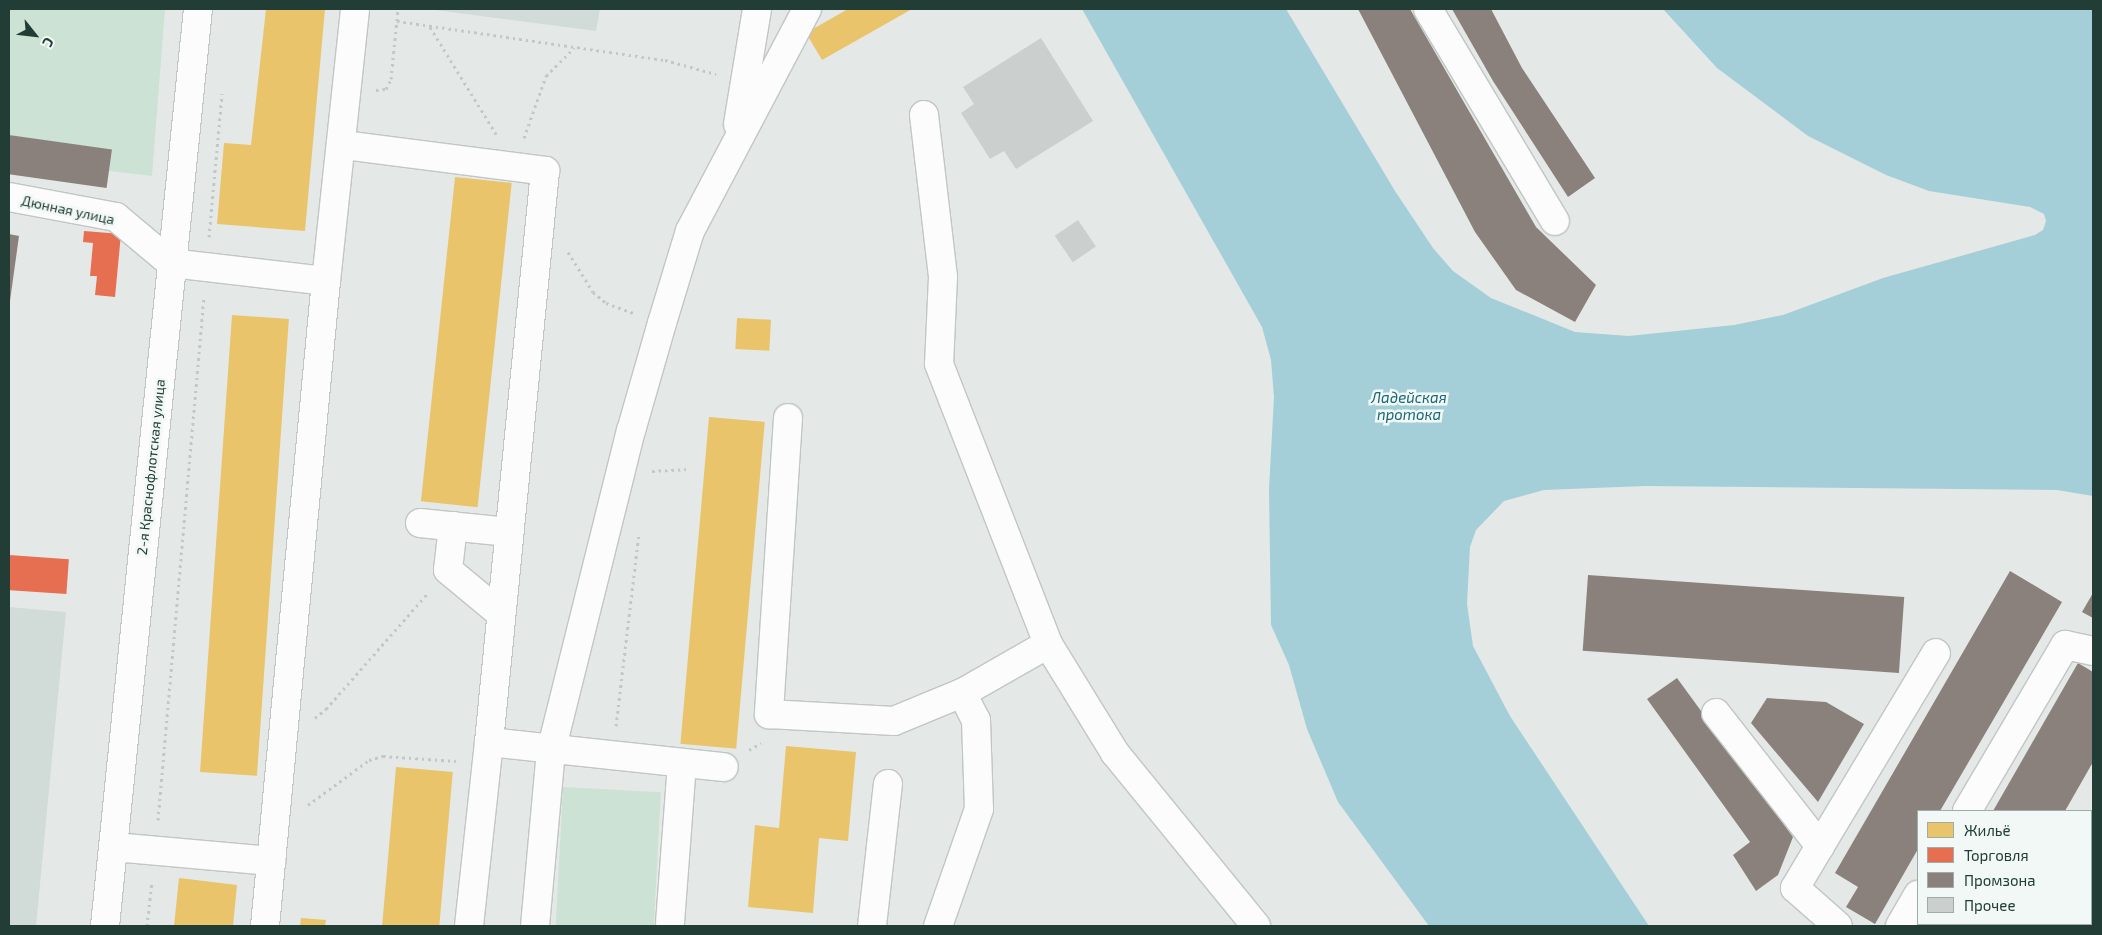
<!DOCTYPE html>
<html>
<head>
<meta charset="utf-8">
<style>
	body { margin:0 }
	#map { position:relative; width:2102px; height:935px; overflow:hidden; background:#e4e9e7; font-family:"Exo 2",sans-serif }
	div>[style] { position:absolute }
	.built>* { inset:0; background:#d1dbd7 }
	.green>* { inset:0; background:#cce2d4; transform-origin:0 0 }
	.water>* { inset:0; background:#a4cfd8 }
	.homes>* { inset:0; background:#e9c46a; transform-origin:0 0 }
	.shops>* { inset:0; background:#e76f51; transform-origin:0 0 }
	.industry>* { inset:0; background:#8a817c; transform-origin:0 0 }
	.building>* { inset:0; background:#cbd0ce; transform-origin:0 0 }
	.path>* { height:3px; margin-top:-1.5px; transform-origin:0; background:repeating-linear-gradient(90deg,#c1c9c6 0 2.5px,transparent 0 6.5px) }
	.roads { filter:drop-shadow(1px 0 #c1c6c4) drop-shadow(-1px 0 #c1c6c4) drop-shadow(0 1px #c1c6c4) drop-shadow(0 -1px #c1c6c4) }
	.minor>* { height:28px; margin:-14px; padding:0 14px; transform-origin:14px; border-radius:14px; background:#fbfcfb }
	span { translate:-50% -50%; white-space:nowrap; text-align:center; line-height:1.15; -webkit-text-stroke:5px #f1f8f5; paint-order:stroke }
	.street-label { font-size:14px; color:#213d36 }
	.water-label { font-size:15px; color:#1a6779; font-style:italic }
	.frame { position:absolute; inset:0; border:10px solid #213d36; pointer-events:none }
	.legend { position:absolute; left:1917px; top:810px; width:175px; height:115px; box-sizing:border-box; background:#f1f8f5; border:1px solid #9eada9; margin:0; padding:6px 9px; list-style:none; font-size:15px; color:#213d36 }
	.legend li { display:flex; align-items:center; gap:10px; height:25px }
	.legend b { width:25px; border:1px solid #9eada9 }
	.north { position:absolute; left:10px; top:10px; width:50px; height:50px; -webkit-text-stroke:4px #f1f8f5; paint-order:stroke; rotate:119deg; font-size:14px; font-weight:700; line-height:20px; text-align:center; color:#213d36 }
	.north::after { content:''; display:block; margin:auto; width:18px; height:22px; background:#213d36; clip-path:polygon(50% 0,100% 100%,50% 72%,0 100%) }
</style>
</head>
<body>
<div id="map">
	<div class="built">
		<div style="clip-path:polygon(427px 9px,600px 9px,596px 31px)"></div>
		<div style="clip-path:polygon(9px 607px,66px 612px,36px 926px,9px 926px)"></div>
	</div>
	<div class="green">
		<div style="clip-path:polygon(9px 9px,165px 9px,152px 176px,109px 171px,112px 150px,9px 135px)"></div>
		<div style="left:563px;top:787px;width:98px;height:139px;rotate:3deg"></div>
	</div>
	<div class="water">
		<div style="clip-path:polygon(1082px 9px,1286px 9px,1395px 191px,1433px 248px,1453px 271px,1491px 298px,1575px 332px,1629px 336px,1734px 325px,1783px 315px,1883px 278px,2035px 235px,2043px 230px,2046px 221px,2044px 214px,2030px 207px,1929px 191px,1886px 175px,1808px 136px,1717px 68px,1663px 9px,2093px 9px,2093px 496px,2057px 490px,1645px 486px,1544px 490px,1504px 501px,1476px 530px,1470px 547px,1467px 604px,1473px 646px,1510px 716px,1649px 926px,1429px 926px,1338px 802px,1307px 729px,1289px 665px,1271px 625px,1269px 489px,1274px 397px,1271px 360px,1262px 327px)"></div>
	</div>
	<div class="homes">
		<div style="clip-path:polygon(266px 9px,325px 9px,305px 231px,217px 224px,224px 143px,251px 145px)"></div>
		<div style="clip-path:polygon(848px 9px,912px 9px,822px 60px,806px 33px)"></div>
		<div style="left:455px;top:177px;width:57px;height:326px;rotate:6deg"></div>
		<div style="left:232px;top:315px;width:57px;height:458px;rotate:4deg"></div>
		<div style="left:737px;top:318px;width:34px;height:31px;rotate:3deg"></div>
		<div style="left:709px;top:417px;width:56px;height:328px;rotate:5deg"></div>
		<div style="clip-path:polygon(786px 746px,856px 752px,848px 841px,819px 838px,813px 913px,748px 907px,755px 825px,779px 828px)"></div>
		<div style="left:396px;top:767px;width:57px;height:160px;rotate:5deg"></div>
		<div style="clip-path:polygon(179px 878px,237px 885px,233px 926px,174px 926px)"></div>
		<div style="clip-path:polygon(301px 918px,326px 920px,325px 926px,300px 926px)"></div>
	</div>
	<div class="shops">
		<div style="clip-path:polygon(84px 231px,121px 234px,115px 297px,95px 295px,97px 276px,90px 276px,93px 243px,83px 242px)"></div>
		<div style="left:9px;top:555px;width:60px;height:35px;rotate:4deg"></div>
	</div>
	<div class="industry">
		<div style="clip-path:polygon(1358px 9px,1410px 9px,1536px 227px,1596px 285px,1575px 322px,1516px 290px,1475px 232px)"></div>
		<div style="clip-path:polygon(1452px 9px,1491px 9px,1522px 68px,1595px 178px,1568px 197px,1493px 81px)"></div>
		<div style="left:9px;top:135px;width:104px;height:39px;rotate:8deg"></div>
		<div style="clip-path:polygon(9px 234px,19px 236px,10px 301px,9px 301px)"></div>
		<div style="clip-path:polygon(2010px 571px,2062px 602px,1940px 811px,1918px 811px,1918px 849px,1875px 924px,1846px 907px,1858px 887px,1835px 873px)"></div>
		<div style="left:1588px;top:575px;width:317px;height:76px;rotate:4deg"></div>
		<div style="clip-path:polygon(2093px 593px,2093px 618px,2082px 612px)"></div>
		<div style="clip-path:polygon(2078px 663px,2093px 672px,2093px 762px,2065px 811px,1993px 811px)"></div>
		<div style="clip-path:polygon(1677px 678px,1793px 837px,1778px 875px,1756px 891px,1733px 855px,1750px 842px,1647px 699px)"></div>
		<div style="clip-path:polygon(1767px 698px,1826px 702px,1864px 724px,1818px 802px,1751px 723px)"></div>
		<div style="clip-path:polygon(2091px 892px,2093px 892px,2093px 926px,2073px 926px,2091px 924px)"></div>
		<div style="clip-path:polygon(1929px 924px,2001px 924px,1928px 926px)"></div>
	</div>
	<div class="building">
		<div style="clip-path:polygon(1041px 38px,1093px 121px,1016px 169px,1004px 151px,990px 159px,961px 113px,974px 104px,963px 87px)"></div>
		<div style="left:1078px;top:220px;width:32px;height:28px;rotate:56deg"></div>
	</div>
	<div class="path">
		<div style="left:397px;top:21px;width:271px;rotate:8.3deg"></div>
		<div style="left:665px;top:60px;width:53px;rotate:15.4deg"></div>
		<div style="left:430px;top:27px;width:126px;rotate:58.3deg"></div>
		<div style="left:376px;top:90px;width:10px;rotate:-6deg"></div>
		<div style="left:386px;top:89px;width:11px;rotate:-63deg"></div>
		<div style="left:391px;top:79px;width:70px;rotate:-84.3deg"></div>
		<div style="left:524px;top:138px;width:66px;rotate:-70.5deg"></div>
		<div style="left:546px;top:76px;width:40px;rotate:-45deg"></div>
		<div style="left:209px;top:237px;width:144px;rotate:-84.8deg"></div>
		<div style="left:568px;top:252px;width:47px;rotate:58deg"></div>
		<div style="left:593px;top:292px;width:17px;rotate:40deg"></div>
		<div style="left:606px;top:303px;width:30px;rotate:20deg"></div>
		<div style="left:652px;top:471px;width:34px;rotate:-3deg"></div>
		<div style="left:315px;top:718px;width:14px;rotate:-39deg"></div>
		<div style="left:326px;top:709px;width:154px;rotate:-48.7deg"></div>
		<div style="left:616px;top:726px;width:193px;rotate:-83.2deg"></div>
		<div style="left:749px;top:750px;width:14px;rotate:-30deg"></div>
		<div style="left:308px;top:805px;width:76px;rotate:-36.4deg"></div>
		<div style="left:369px;top:760px;width:15px;rotate:-16deg"></div>
		<div style="left:383px;top:756px;width:73px;rotate:3.9deg"></div>
		<div style="left:158px;top:820px;width:526px;rotate:-84.98deg"></div>
		<div style="left:147px;top:926px;width:45px;rotate:-83.7deg"></div>
	</div>
	<div class="roads">
		<div class="minor">
			<div style="left:1428px;top:9px;width:247px;rotate:59.1deg"></div>
			<div style="left:924px;top:115px;width:163px;rotate:83.3deg"></div>
			<div style="left:943px;top:277px;width:87px;rotate:92.6deg"></div>
			<div style="left:939px;top:364px;width:300px;rotate:68.7deg"></div>
			<div style="left:1048px;top:644px;width:99px;rotate:150.3deg"></div>
			<div style="left:738px;top:124px;width:117px;rotate:-80.6deg"></div>
			<div style="left:343px;top:145px;width:204px;rotate:7.3deg"></div>
			<div style="left:545px;top:171px;width:574px;rotate:95.6deg"></div>
			<div style="left:489px;top:742px;width:236px;rotate:6.1deg"></div>
			<div style="left:9px;top:197px;width:109px;rotate:10.6deg"></div>
			<div style="left:116px;top:217px;width:72px;rotate:39.9deg"></div>
			<div style="left:171px;top:263px;width:156px;rotate:6.6deg"></div>
			<div style="left:788px;top:418px;width:297px;rotate:93.7deg"></div>
			<div style="left:769px;top:714px;width:125px;rotate:3.2deg"></div>
			<div style="left:894px;top:721px;width:74px;rotate:-22.4deg"></div>
			<div style="left:962px;top:693px;width:30px;rotate:63deg"></div>
			<div style="left:976px;top:720px;width:89px;rotate:88.1deg"></div>
			<div style="left:979px;top:809px;width:124px;rotate:109.3deg"></div>
			<div style="left:420px;top:523px;width:89px;rotate:5.8deg"></div>
			<div style="left:453px;top:526px;width:44px;rotate:96.5deg"></div>
			<div style="left:448px;top:570px;width:69px;rotate:39.7deg"></div>
			<div style="left:1048px;top:644px;width:128px;rotate:58.4deg"></div>
			<div style="left:1115px;top:753px;width:223px;rotate:50.8deg"></div>
			<div style="left:1716px;top:713px;width:169px;rotate:52deg"></div>
			<div style="left:1820px;top:846px;width:49px;rotate:120.8deg"></div>
			<div style="left:1795px;top:888px;width:57px;rotate:41.5deg"></div>
			<div style="left:1967px;top:811px;width:193px;rotate:-59.4deg"></div>
			<div style="left:2065px;top:645px;width:29px;rotate:12deg"></div>
			<div style="left:1820px;top:846px;width:225px;rotate:-59deg"></div>
			<div style="left:114px;top:847px;width:158px;rotate:5.1deg"></div>
			<div style="left:670px;top:923px;width:160px;rotate:-85.7deg"></div>
			<div style="left:105px;top:926px;width:922px;rotate:-84.21deg"></div>
			<div style="left:265px;top:926px;width:648px;rotate:-84.6deg"></div>
			<div style="left:326px;top:281px;width:274px;rotate:-83.9deg"></div>
			<div style="left:469px;top:926px;width:185px;rotate:-83.8deg"></div>
			<div style="left:535px;top:926px;width:176px;rotate:-84.8deg"></div>
			<div style="left:551px;top:751px;width:330px;rotate:-76deg"></div>
			<div style="left:631px;top:431px;width:112px;rotate:-74deg"></div>
			<div style="left:662px;top:323px;width:96px;rotate:-73.1deg"></div>
			<div style="left:690px;top:231px;width:251px;rotate:-62.2deg"></div>
			<div style="left:872px;top:926px;width:143px;rotate:-83.6deg"></div>
			<div style="left:1900px;top:926px;width:36px;rotate:-60deg"></div>
		</div>
	</div>
	<div class="street-label">
		<span style="left:68px;top:210px;rotate:12deg">Дюнная улица</span>
		<span style="left:151px;top:467px;rotate:-84deg">2-я Краснофлотская улица</span>
	</div>
	<div class="water-label">
		<span style="left:1409px;top:406px">Ладейская<br>протока</span>
	</div>
	<div class="frame"></div>
	<ul class="legend">
	<li><b style="height:14px;background:#e9c46a"></b>Жильё</li>
	<li><b style="height:14px;background:#e76f51"></b>Торговля</li>
	<li><b style="height:14px;background:#8a817c"></b>Промзона</li>
	<li><b style="height:14px;background:#cbd0ce"></b>Прочее</li>
	</ul>
	<div class="north">С</div>
</div>
</body>
</html>
